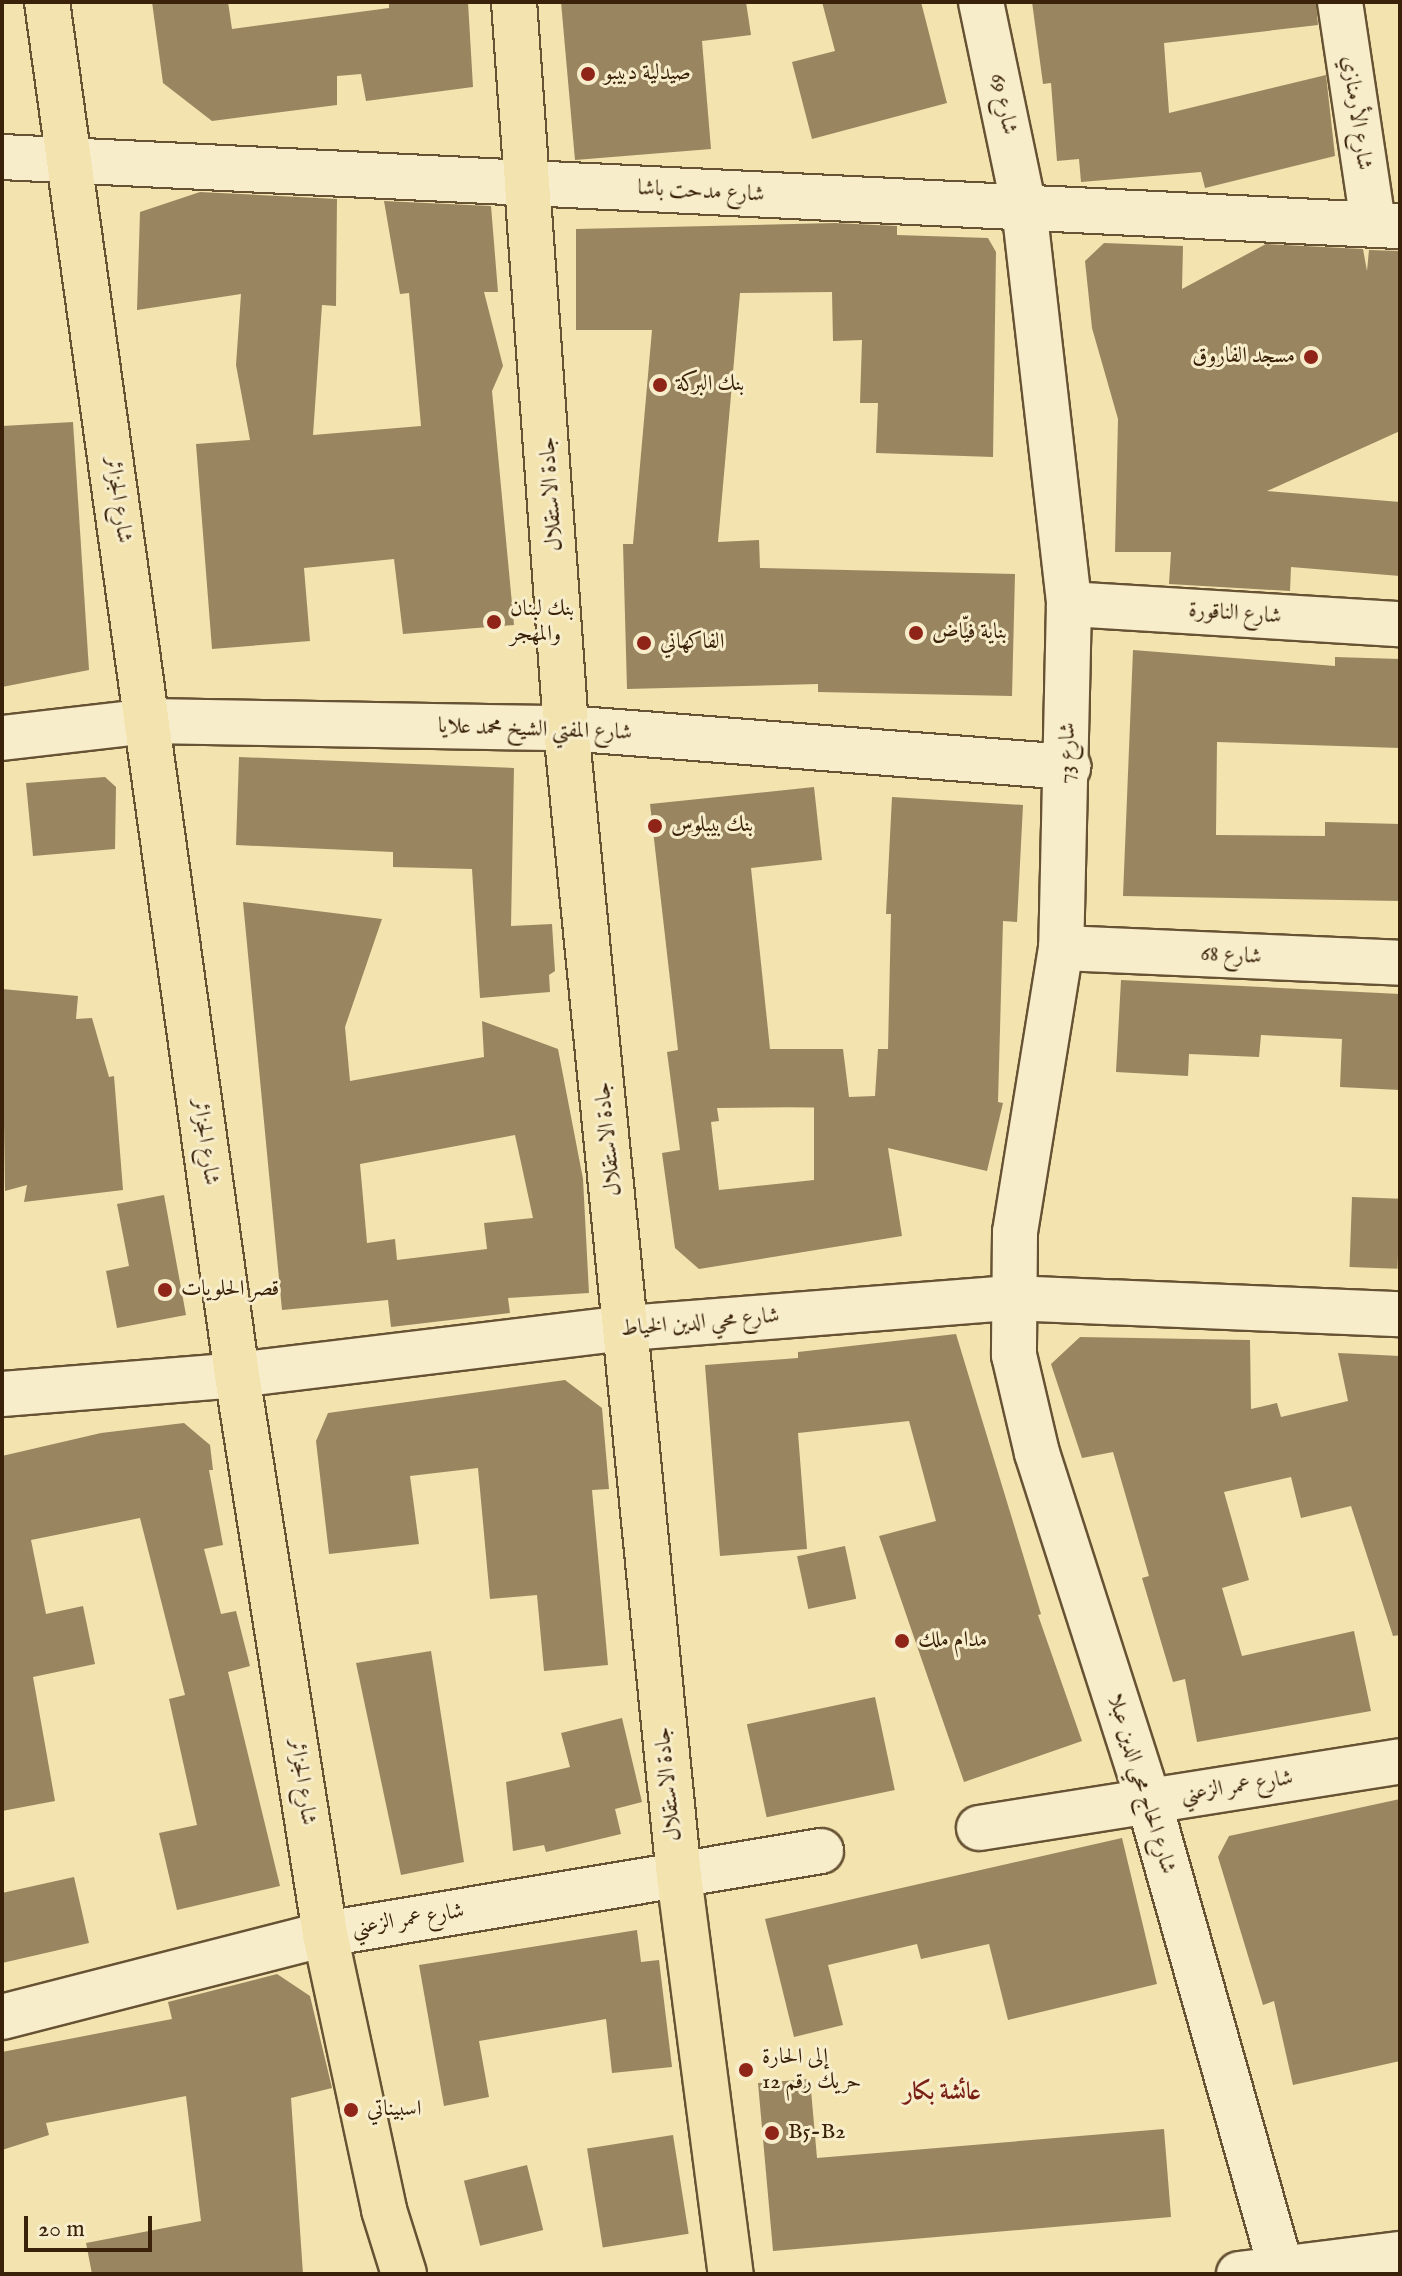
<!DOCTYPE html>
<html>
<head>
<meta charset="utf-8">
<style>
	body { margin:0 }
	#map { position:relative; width:1402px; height:2276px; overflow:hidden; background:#f2e3af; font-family:"IM FELL English",Amiri,serif }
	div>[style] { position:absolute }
	.building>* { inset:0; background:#998660; transform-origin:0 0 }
	.roads { filter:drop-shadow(2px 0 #675233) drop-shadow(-2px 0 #675233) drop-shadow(0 2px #675233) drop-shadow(0 -2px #675233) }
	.minor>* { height:44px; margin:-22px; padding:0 22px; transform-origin:22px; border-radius:22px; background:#f7edcb }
	.major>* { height:44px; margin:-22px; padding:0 22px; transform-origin:22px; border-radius:22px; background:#f2e3af }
	.dots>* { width:22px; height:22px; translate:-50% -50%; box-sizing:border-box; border:4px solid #f7edcb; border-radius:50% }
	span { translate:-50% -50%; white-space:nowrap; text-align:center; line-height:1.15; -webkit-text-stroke:6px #f7edcb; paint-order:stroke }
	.poi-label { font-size:22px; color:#39210a }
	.left { translate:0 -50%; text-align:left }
	.right { translate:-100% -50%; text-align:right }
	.street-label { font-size:22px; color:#39210a }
	.neighbourhood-label { font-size:24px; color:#7a1f14; font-weight:700 }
	.frame { position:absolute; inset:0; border:4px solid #39210a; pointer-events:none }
	.scale { position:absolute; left:24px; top:2216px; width:128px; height:36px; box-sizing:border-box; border:4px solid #39210a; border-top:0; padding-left:10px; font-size:24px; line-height:28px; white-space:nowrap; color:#39210a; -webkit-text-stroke:6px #f7edcb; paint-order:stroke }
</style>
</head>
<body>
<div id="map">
	<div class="building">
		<div style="clip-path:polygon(152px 2px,228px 2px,232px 29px,389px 8px,389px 2px,468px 2px,473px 87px,366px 101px,361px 74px,337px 76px,337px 105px,212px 121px,163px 83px)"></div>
		<div style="clip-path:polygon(561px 2px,746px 2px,751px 35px,702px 41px,711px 149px,575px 160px)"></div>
		<div style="clip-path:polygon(822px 2px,921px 2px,947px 103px,812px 139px,792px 62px,835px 51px)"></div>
		<div style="clip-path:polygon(1032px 2px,1316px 2px,1318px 25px,1164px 43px,1169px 113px,1326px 75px,1335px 156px,1205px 188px,1201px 172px,1081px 182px,1079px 159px,1057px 161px,1051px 83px,1043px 84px)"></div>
		<div style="clip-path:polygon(200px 192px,337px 199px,336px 306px,322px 305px,313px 435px,421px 426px,409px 293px,400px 294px,384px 201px,491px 206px,498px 292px,484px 292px,503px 366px,492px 391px,514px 625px,403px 634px,394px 559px,304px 568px,310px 641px,212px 649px,196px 444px,250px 440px,236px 365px,241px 294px,137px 310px,140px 212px)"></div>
		<div style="clip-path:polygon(835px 223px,897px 226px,897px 235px,988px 238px,996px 252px,993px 457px,876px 453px,878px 403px,860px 403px,862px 340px,833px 341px,832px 292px,740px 293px,718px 542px,759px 540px,760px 568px,1015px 574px,1012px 696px,818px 692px,818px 684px,627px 689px,623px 544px,633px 544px,652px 330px,576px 330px,576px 229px)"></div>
		<div style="clip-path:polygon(1104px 243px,1183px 246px,1182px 289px,1266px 244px,1363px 249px,1367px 271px,1369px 250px,1400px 251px,1400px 431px,1267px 491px,1400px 502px,1400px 576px,1291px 567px,1290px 591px,1169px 584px,1171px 552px,1115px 552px,1118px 419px,1092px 328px,1085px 261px)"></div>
		<div style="clip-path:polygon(73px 422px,89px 670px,2px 687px,2px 426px)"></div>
		<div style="clip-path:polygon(1133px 650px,1335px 666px,1335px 657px,1400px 659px,1400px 748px,1217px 742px,1216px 835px,1325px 836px,1325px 822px,1400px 824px,1400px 901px,1123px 896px)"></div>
		<div style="clip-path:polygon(239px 757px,514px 768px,511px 926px,552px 924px,555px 971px,549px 975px,550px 992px,480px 998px,472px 869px,393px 867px,393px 852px,236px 845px)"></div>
		<div style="clip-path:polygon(105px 777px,116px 787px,115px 849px,33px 856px,26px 783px)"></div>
		<div style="clip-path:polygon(evenodd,814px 787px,822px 860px,751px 868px,770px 1049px,843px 1049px,849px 1097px,875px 1096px,878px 1049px,888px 1049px,891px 914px,886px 914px,892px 797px,1023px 805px,1017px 922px,1003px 921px,998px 1102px,1003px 1103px,987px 1171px,888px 1148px,902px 1236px,699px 1269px,675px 1248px,662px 1153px,680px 1150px,667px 1052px,678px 1050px,650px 804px,814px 787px,814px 1107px,814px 1180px,719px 1190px,711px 1122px,719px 1121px,717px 1108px,814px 1107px)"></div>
		<div style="clip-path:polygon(evenodd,243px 902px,382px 919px,345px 1027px,350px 1081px,484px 1057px,482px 1021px,558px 1049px,583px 1179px,589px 1293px,508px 1298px,510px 1313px,391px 1327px,388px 1300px,282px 1310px,243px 902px,515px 1135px,533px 1218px,484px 1223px,487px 1249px,397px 1260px,395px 1239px,367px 1243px,360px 1164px,515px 1135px)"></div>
		<div style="clip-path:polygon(1121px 980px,1400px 994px,1400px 1090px,1340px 1087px,1342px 1039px,1261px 1035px,1259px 1057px,1189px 1054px,1188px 1076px,1116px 1072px)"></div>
		<div style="clip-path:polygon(2px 989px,78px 996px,76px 1019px,92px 1018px,109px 1077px,114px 1076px,123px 1190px,24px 1202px,27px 1185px,5px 1191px)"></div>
		<div style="clip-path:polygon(164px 1195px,186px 1315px,117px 1328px,106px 1271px,129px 1266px,117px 1204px)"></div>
		<div style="left:1352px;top:1197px;width:48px;height:70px;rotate:2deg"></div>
		<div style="clip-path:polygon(956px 1334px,1041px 1614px,1038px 1615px,1082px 1741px,964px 1782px,879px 1536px,936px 1521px,909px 1421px,798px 1433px,807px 1549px,720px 1556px,705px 1365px,798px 1358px,798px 1352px)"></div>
		<div style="clip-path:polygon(1080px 1337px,1250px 1340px,1251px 1409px,1277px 1403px,1281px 1417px,1348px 1401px,1338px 1353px,1400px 1356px,1400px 1635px,1393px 1636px,1351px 1506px,1301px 1518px,1291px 1477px,1224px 1492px,1249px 1580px,1222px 1588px,1242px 1656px,1354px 1631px,1371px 1711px,1197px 1742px,1185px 1679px,1173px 1682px,1142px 1578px,1149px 1576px,1113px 1452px,1082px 1458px,1051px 1364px)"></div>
		<div style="clip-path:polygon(565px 1380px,602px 1408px,609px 1489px,592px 1490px,608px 1665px,544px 1671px,537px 1595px,490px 1599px,478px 1468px,410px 1476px,419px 1544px,329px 1554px,316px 1441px,328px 1413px)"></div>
		<div style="clip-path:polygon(184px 1423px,210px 1445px,213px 1470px,209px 1470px,223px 1545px,204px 1549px,221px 1614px,236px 1611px,250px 1666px,228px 1672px,280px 1886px,177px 1910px,159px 1833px,197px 1825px,169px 1699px,185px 1695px,140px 1518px,31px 1540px,46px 1614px,83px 1606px,95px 1664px,33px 1677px,55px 1801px,2px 1811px,2px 1456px,101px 1433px)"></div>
		<div style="left:845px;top:1546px;width:54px;height:49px;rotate:78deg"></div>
		<div style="clip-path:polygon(431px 1651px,464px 1862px,401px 1875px,356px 1663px)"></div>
		<div style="left:875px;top:1697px;width:95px;height:131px;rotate:78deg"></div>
		<div style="clip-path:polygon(622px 1718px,642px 1802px,615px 1809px,621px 1834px,546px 1852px,544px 1845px,513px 1851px,506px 1782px,570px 1767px,561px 1733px)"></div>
		<div style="clip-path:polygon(1400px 1799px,1400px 2061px,1293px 2085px,1274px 2001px,1263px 2005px,1218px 1857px,1229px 1836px)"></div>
		<div style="clip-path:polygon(1122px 1838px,1157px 1984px,1008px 2020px,989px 1944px,921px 1959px,917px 1944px,828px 1965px,843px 2025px,794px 2037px,765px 1919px)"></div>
		<div style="clip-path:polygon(74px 1877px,89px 1943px,2px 1963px,2px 1893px)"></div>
		<div style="clip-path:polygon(637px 1930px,641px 1962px,659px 1960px,672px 2067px,612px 2073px,606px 2019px,479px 2041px,489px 2097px,444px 2106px,419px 1965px)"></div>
		<div style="clip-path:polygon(277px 1974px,310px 1996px,332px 2088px,291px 2098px,303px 2274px,92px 2274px,86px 2243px,201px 2221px,186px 2096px,46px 2123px,49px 2135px,2px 2150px,2px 2052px,172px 2019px,168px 2002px)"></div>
		<div style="clip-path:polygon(810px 2079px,817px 2158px,1164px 2129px,1171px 2217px,773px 2251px,758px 2083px)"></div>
		<div style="left:673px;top:2135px;width:100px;height:87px;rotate:81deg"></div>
		<div style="left:527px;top:2165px;width:67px;height:65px;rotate:76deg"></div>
	</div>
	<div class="roads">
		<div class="minor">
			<div style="left:981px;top:2px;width:209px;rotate:78.2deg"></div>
			<div style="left:1024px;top:207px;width:400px;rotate:83.5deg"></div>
			<div style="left:1069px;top:604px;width:344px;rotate:91.3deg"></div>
			<div style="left:1061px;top:948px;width:288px;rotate:99.2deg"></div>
			<div style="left:1015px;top:1232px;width:123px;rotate:90.5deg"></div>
			<div style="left:1014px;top:1355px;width:101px;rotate:76.8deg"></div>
			<div style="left:1037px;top:1453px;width:367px;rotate:72.2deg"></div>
			<div style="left:1149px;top:1802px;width:486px;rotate:74.2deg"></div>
			<div style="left:1340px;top:2px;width:224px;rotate:81.5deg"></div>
			<div style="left:2px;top:157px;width:1400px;rotate:2.83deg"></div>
			<div style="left:1069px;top:604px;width:332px;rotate:3.5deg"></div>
			<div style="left:2px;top:738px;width:148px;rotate:-6.6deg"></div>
			<div style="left:149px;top:721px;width:417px;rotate:1deg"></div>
			<div style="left:566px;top:728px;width:504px;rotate:4.44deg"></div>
			<div style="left:1061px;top:948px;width:339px;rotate:2.5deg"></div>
			<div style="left:2px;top:1394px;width:236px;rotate:-4.6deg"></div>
			<div style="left:237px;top:1375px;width:394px;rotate:-6.9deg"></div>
			<div style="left:628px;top:1328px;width:384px;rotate:-4.5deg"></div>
			<div style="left:1011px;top:1298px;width:389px;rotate:2.4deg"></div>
			<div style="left:979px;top:1828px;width:426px;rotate:-9deg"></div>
			<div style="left:2px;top:2017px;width:333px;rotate:-14.4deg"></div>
			<div style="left:325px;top:1934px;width:503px;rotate:-9.5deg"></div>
			<div style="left:1239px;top:2274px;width:162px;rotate:-7.1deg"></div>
		</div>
		<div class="major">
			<div style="left:47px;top:2px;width:1386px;rotate:82.12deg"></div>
			<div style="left:237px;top:1375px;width:566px;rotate:81.05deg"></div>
			<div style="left:325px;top:1934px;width:282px;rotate:77.9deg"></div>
			<div style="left:384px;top:2210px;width:67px;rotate:72.6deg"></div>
			<div style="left:514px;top:2px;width:728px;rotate:85.9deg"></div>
			<div style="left:566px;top:728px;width:1154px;rotate:84.38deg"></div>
			<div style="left:679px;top:1876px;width:401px;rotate:82.6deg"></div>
		</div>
	</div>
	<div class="dots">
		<div style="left:588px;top:74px;background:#8f2418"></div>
		<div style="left:1311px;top:357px;background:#8f2418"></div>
		<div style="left:660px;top:385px;background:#8f2418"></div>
		<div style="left:494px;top:622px;background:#8f2418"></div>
		<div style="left:916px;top:633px;background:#8f2418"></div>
		<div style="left:644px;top:643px;background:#8f2418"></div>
		<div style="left:655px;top:826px;background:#8f2418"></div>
		<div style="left:165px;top:1290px;background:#8f2418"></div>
		<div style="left:902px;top:1641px;background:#8f2418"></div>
		<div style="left:746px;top:2070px;background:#8f2418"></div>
		<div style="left:351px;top:2110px;background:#8f2418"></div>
		<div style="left:772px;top:2133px;background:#8f2418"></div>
	</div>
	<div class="poi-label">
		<span class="left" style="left:604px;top:74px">صيدلية دبيبو</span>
		<span class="right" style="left:1295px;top:357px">مسجد الفاروق</span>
		<span class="left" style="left:676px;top:385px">بنك البركة</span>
		<span class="left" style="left:510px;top:622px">بنك لبنان<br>والمهجر</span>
		<span class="left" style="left:932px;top:633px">بناية فيّاض</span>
		<span class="left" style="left:660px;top:643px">الفاكهاني</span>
		<span class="left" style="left:671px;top:826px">بنك بيبلوس</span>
		<span class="left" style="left:181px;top:1290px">قصر الحلويات</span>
		<span class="left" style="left:918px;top:1641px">مدام ملك</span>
		<span class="left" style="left:762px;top:2070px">إلی الحارة<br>حريك رقم 12</span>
		<span class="left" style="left:367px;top:2110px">اسبيناتي</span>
		<span class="left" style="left:788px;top:2133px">B5-B2</span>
	</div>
	<div class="street-label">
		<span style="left:1003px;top:104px;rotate:78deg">شارع 69</span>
		<span style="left:1356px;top:113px;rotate:82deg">شارع الأرمنازي</span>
		<span style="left:701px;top:192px;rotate:3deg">شارع مدحت باشا</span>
		<span style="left:552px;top:494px;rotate:-94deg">جادة الاستقلال</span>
		<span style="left:118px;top:500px;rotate:82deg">شارع الجزائر</span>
		<span style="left:1235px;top:614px;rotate:4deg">شارع الناقورة</span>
		<span style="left:535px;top:730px;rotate:2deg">شارع المفتي الشيخ محمد علايا</span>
		<span style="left:1068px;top:753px;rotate:-89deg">شارع 73</span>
		<span style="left:1231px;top:956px;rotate:3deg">شارع 68</span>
		<span style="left:609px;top:1139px;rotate:-96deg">جادة الاستقلال</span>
		<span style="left:205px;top:1142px;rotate:82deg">شارع الجزائر</span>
		<span style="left:700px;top:1323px;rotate:-5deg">شارع محي الدين الخياط</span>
		<span style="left:302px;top:1782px;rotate:82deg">شارع الجزائر</span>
		<span style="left:669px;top:1784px;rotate:-96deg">جادة الاستقلال</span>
		<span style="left:1141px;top:1784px;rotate:73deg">شارع الحاج محي الدين عبلا</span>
		<span style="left:1237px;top:1787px;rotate:-9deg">شارع عمر الزعني</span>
		<span style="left:408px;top:1920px;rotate:-9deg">شارع عمر الزعني</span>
	</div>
	<div class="neighbourhood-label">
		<span style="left:942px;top:2093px">عائشة بكار</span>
	</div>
	<div class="frame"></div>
	<div class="scale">20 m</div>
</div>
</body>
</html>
